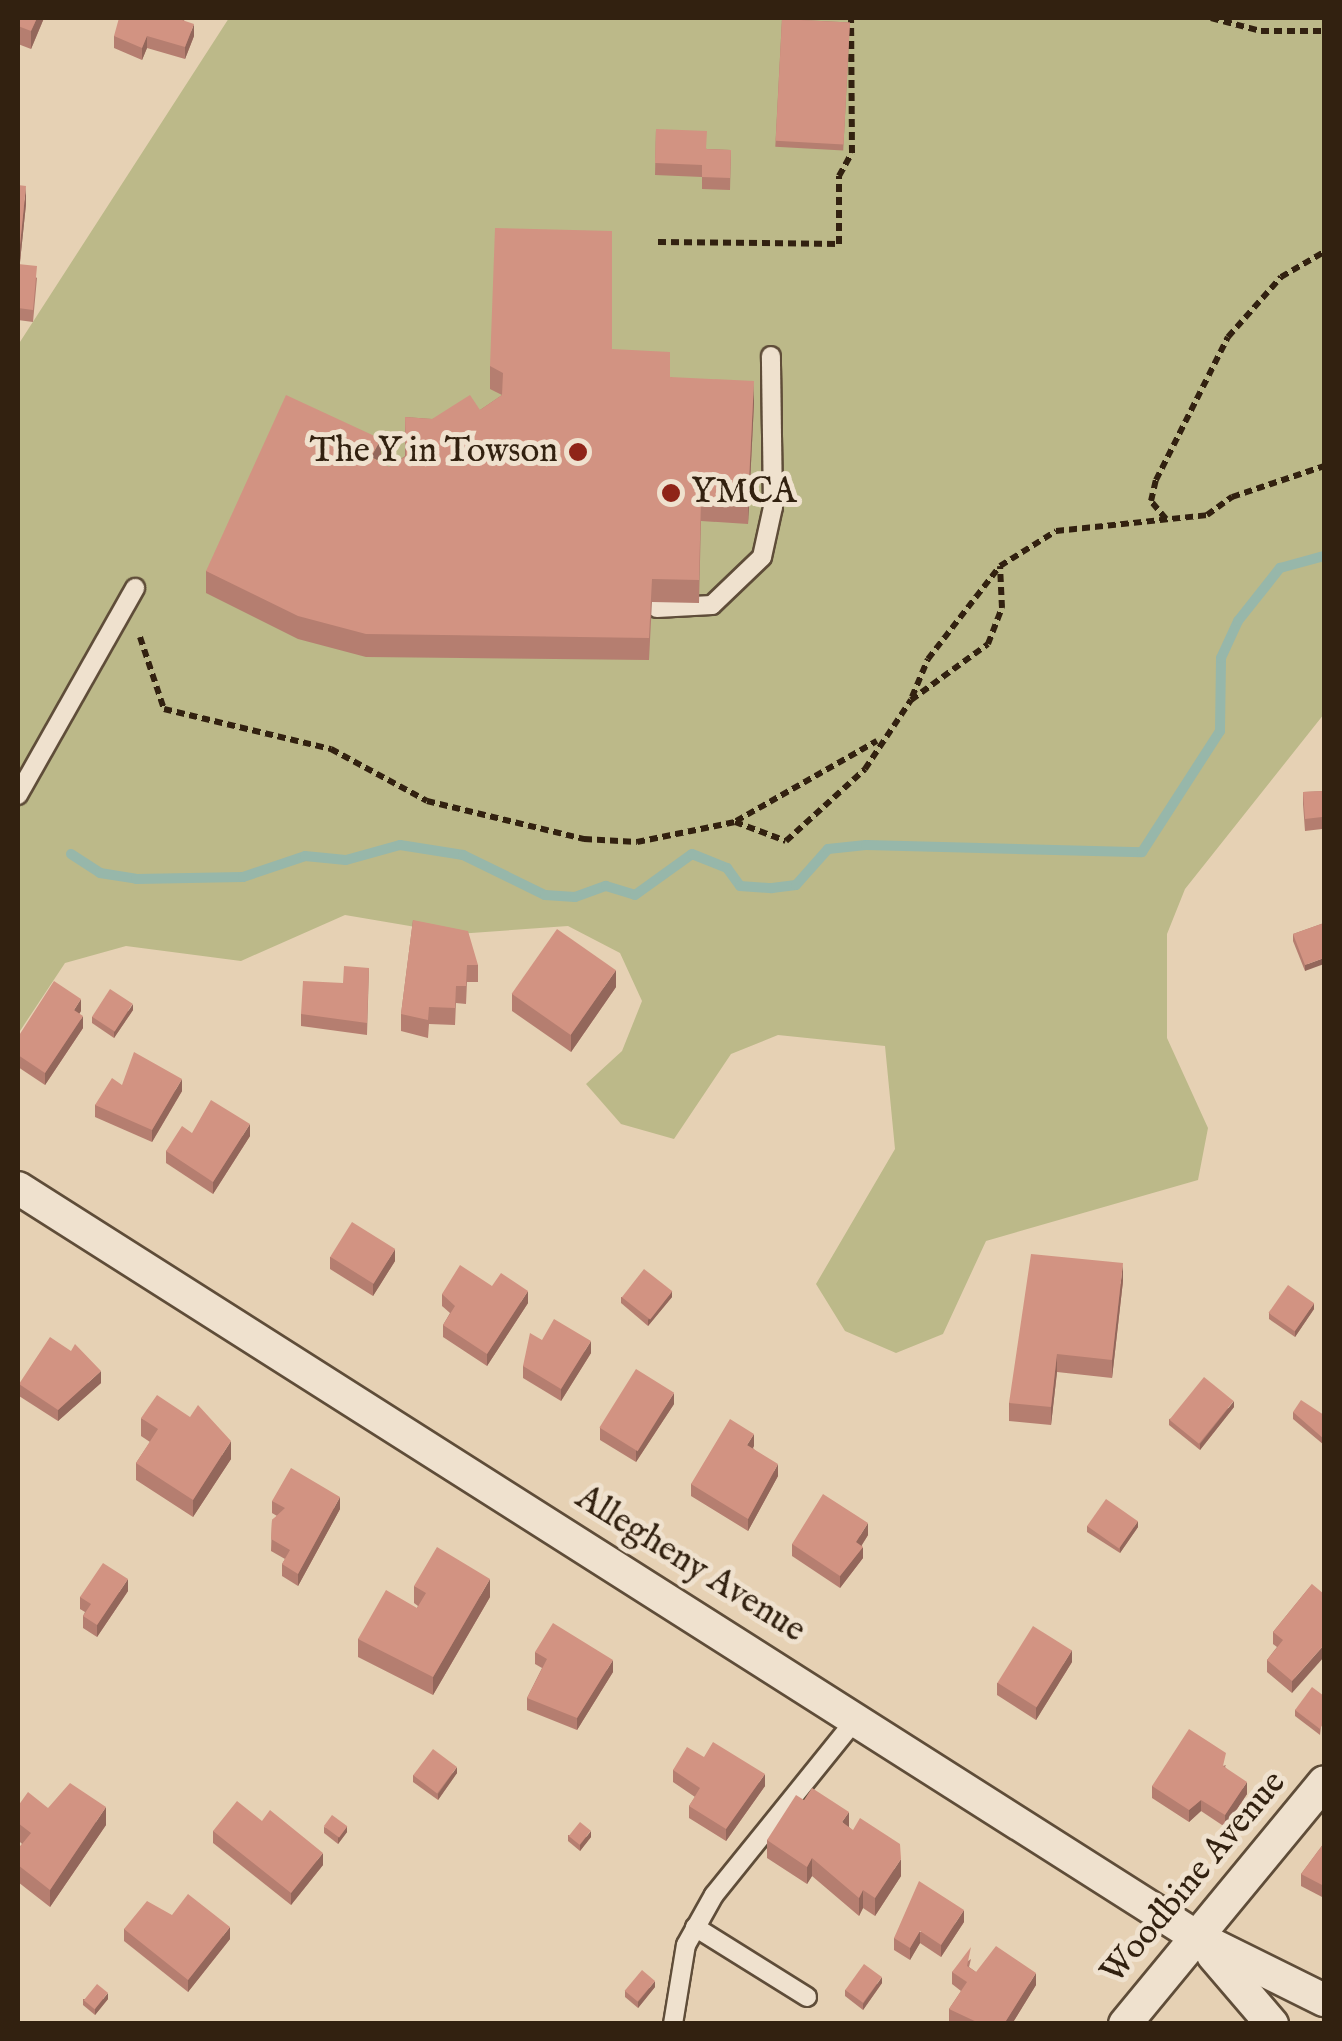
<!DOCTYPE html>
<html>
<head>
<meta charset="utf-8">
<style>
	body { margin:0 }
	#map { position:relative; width:1342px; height:2041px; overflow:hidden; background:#e6d1b4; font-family:"IM FELL English",serif }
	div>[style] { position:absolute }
	.green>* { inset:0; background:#bcb989 }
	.stream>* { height:10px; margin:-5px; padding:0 5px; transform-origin:5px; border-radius:5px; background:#97b7aa }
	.path>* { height:6px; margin-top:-3px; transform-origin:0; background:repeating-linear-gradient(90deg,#322110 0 8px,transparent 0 13px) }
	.roads { filter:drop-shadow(2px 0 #5f4d39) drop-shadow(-2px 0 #5f4d39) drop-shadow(0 2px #5f4d39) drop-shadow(0 -2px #5f4d39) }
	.service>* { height:18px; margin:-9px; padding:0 9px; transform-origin:9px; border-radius:9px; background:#efe1ce }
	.minor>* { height:32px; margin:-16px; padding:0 16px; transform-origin:16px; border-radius:16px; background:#efe1ce }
	.wall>* { inset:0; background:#b57e70; transform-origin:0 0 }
	.shaded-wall>* { inset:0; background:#93675b }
	.building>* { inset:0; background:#d29382; transform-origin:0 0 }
	.dots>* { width:28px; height:28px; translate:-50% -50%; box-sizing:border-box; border:5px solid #efe1ce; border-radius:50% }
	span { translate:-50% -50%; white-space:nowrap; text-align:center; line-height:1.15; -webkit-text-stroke:10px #efe1ce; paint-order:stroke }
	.poi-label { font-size:35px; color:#322110 }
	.right { translate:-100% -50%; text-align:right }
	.left { translate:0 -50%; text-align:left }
	.street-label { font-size:35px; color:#322110 }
	.frame { position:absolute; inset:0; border:20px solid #322110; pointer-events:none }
</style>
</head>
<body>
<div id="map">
	<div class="green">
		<div style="clip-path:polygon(229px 18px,1324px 18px,1324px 714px,1185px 889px,1167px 934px,1167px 1038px,1208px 1128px,1198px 1180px,986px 1241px,943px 1334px,896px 1353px,845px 1331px,816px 1284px,895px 1149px,885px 1046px,778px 1035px,731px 1054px,674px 1139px,621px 1124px,586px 1084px,622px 1051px,642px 1001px,620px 953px,568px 926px,457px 934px,345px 915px,241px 961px,126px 946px,65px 963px,18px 1034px,18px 345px)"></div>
	</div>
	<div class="stream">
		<div style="left:71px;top:854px;width:35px;rotate:33deg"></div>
		<div style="left:100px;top:873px;width:36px;rotate:9deg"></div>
		<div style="left:136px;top:879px;width:107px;rotate:-1.1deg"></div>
		<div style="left:243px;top:877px;width:65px;rotate:-18.7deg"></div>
		<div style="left:305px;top:856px;width:41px;rotate:5.6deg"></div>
		<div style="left:346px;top:860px;width:56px;rotate:-15.5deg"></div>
		<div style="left:400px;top:845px;width:64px;rotate:9deg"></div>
		<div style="left:463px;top:855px;width:91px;rotate:26deg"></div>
		<div style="left:545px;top:895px;width:30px;rotate:4deg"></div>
		<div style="left:575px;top:897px;width:33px;rotate:-20deg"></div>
		<div style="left:606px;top:886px;width:30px;rotate:17deg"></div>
		<div style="left:635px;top:895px;width:70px;rotate:-35.7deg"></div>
		<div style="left:692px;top:854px;width:38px;rotate:22deg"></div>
		<div style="left:727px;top:868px;width:22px;rotate:54deg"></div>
		<div style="left:740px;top:886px;width:32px;rotate:4deg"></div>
		<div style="left:772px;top:888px;width:24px;rotate:-7deg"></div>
		<div style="left:796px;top:885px;width:48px;rotate:-48.4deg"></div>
		<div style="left:828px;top:849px;width:38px;rotate:-6deg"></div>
		<div style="left:866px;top:845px;width:276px;rotate:1.5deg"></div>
		<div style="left:1142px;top:852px;width:144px;rotate:-57.2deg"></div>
		<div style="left:1220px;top:731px;width:73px;rotate:-89.2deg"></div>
		<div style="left:1221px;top:658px;width:41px;rotate:-65.3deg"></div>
		<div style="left:1238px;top:621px;width:68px;rotate:-51.6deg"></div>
		<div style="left:1280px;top:568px;width:46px;rotate:-15.3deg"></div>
	</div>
	<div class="path">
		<div style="left:1211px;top:18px;width:52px;rotate:14.6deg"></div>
		<div style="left:1261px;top:31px;width:63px"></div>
		<div style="left:658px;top:242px;width:181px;rotate:0.6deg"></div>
		<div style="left:839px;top:244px;width:68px;rotate:-90deg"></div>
		<div style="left:839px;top:176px;width:26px;rotate:-61deg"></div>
		<div style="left:852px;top:153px;width:135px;rotate:-90.4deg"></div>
		<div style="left:1166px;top:519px;width:23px;rotate:-130deg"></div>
		<div style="left:1151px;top:501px;width:22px;rotate:-77deg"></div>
		<div style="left:1156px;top:480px;width:160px;rotate:-63.3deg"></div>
		<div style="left:1228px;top:337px;width:80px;rotate:-48.5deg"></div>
		<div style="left:1281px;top:277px;width:50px;rotate:-30.2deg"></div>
		<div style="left:140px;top:637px;width:76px;rotate:71.6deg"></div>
		<div style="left:164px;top:709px;width:172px;rotate:13.5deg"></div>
		<div style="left:331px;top:749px;width:109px;rotate:28.4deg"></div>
		<div style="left:427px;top:801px;width:162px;rotate:13.6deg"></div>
		<div style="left:584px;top:839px;width:53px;rotate:3.2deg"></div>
		<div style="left:637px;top:842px;width:100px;rotate:-11.5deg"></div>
		<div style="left:735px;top:822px;width:54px;rotate:20.4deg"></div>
		<div style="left:786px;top:841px;width:107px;rotate:-42.3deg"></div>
		<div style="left:865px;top:769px;width:83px;rotate:-56.3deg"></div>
		<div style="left:911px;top:700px;width:95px;rotate:-36deg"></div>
		<div style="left:988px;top:644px;width:39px;rotate:-69deg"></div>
		<div style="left:1002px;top:608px;width:42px;rotate:-92.7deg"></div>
		<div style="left:1000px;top:566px;width:66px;rotate:-32deg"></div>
		<div style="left:1056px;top:531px;width:152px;rotate:-6deg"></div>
		<div style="left:1207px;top:515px;width:31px;rotate:-36deg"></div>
		<div style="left:1232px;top:497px;width:97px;rotate:-18.6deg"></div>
		<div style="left:912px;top:697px;width:41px;rotate:-67.2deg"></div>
		<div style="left:928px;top:659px;width:116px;rotate:-52.3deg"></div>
		<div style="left:736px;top:821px;width:162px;rotate:-29.6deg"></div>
	</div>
	<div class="roads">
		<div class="service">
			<div style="left:657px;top:608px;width:55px;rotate:-3.1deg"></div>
			<div style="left:712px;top:605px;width:69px;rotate:-43.8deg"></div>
			<div style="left:762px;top:557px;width:51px;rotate:-77.6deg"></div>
			<div style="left:773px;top:507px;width:151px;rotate:-90.8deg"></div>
			<div style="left:18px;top:795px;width:238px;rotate:-60.5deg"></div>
			<div style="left:695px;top:1927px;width:132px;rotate:32deg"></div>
			<div style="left:673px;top:2024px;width:80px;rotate:-80.7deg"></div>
			<div style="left:686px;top:1945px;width:57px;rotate:-60.8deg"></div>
			<div style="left:714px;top:1895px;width:226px;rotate:-51.1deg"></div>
		</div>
		<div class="minor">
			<div style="left:18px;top:1188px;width:1397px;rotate:32.43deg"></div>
			<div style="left:1197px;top:1937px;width:142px;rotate:26.4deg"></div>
			<div style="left:1213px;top:1955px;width:91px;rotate:49.5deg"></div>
			<div style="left:1125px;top:2024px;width:313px;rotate:-50.5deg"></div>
		</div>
	</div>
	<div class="wall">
		<div style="clip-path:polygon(18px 18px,44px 18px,31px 49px,18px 44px)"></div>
		<div style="clip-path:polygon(185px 18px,184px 21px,194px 36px,185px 59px,147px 48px,142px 60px,114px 48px,114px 36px)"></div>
		<div style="left:782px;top:19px;width:68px;height:128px;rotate:3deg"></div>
		<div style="clip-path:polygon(656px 129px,707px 149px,731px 150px,730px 190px,702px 189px,702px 177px,655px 175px)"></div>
		<div style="clip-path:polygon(18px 185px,26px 204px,20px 262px,18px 261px)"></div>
		<div style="clip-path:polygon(18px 264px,37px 278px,33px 322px,18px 320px)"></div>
		<div style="clip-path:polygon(612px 349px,670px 377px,754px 403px,748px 524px,701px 521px,699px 603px,652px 602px,649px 660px,366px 657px,298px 639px,206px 593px,206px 571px,380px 462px,389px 467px,405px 456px,405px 417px,432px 419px,480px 410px,502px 395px,490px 389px,490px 366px)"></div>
		<div style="clip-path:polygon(1324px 791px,1324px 859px,1322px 829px,1305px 831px,1303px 804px,1303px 792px)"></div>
		<div style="clip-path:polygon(413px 920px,478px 965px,478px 982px,467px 982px,466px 1004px,456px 1003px,455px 1025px,429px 1024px,428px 1038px,401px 1031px,401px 1014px)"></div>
		<div style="clip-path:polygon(1324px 923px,1305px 971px,1293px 941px,1293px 934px)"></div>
		<div style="clip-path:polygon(369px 968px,367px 1035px,301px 1026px,301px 1014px,343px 983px)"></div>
		<div style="clip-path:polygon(616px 987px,571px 1052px,512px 1011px,512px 994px)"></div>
		<div style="clip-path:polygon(133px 1010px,114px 1038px,92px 1023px,92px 1017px)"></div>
		<div style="clip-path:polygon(81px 1011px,79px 1014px,83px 1028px,45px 1085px,18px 1067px,18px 1037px)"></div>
		<div style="clip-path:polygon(122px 1085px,182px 1091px,152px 1142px,95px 1117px,95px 1105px)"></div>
		<div style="clip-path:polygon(192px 1133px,250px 1136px,213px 1194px,166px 1163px,166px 1151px)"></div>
		<div style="clip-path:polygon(330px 1257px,395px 1261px,373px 1296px,330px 1269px)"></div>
		<div style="clip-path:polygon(1123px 1281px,1112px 1378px,1057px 1372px,1051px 1425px,1009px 1421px,1009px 1403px)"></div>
		<div style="clip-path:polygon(442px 1294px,528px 1303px,487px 1366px,443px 1337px,443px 1325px,450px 1313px,442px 1306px)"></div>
		<div style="clip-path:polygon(621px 1297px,672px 1297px,648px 1326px,621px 1303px)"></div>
		<div style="clip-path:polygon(1314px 1309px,1295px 1337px,1269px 1319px,1269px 1313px)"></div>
		<div style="clip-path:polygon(542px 1340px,591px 1353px,561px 1401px,523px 1378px,523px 1366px)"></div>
		<div style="clip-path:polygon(101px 1383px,58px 1421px,19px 1396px,19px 1384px)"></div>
		<div style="clip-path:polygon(674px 1404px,636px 1462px,600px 1440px,600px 1428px)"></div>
		<div style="clip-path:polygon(1234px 1407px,1200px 1450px,1169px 1425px,1169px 1419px)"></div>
		<div style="clip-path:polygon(1293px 1412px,1324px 1415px,1324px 1445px,1293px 1419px)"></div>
		<div style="clip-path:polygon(141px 1418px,231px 1459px,193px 1517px,136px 1480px,136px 1463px,150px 1442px,141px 1436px)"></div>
		<div style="clip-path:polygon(754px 1446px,753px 1448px,778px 1476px,748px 1531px,691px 1496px,691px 1484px)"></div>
		<div style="clip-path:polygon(272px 1501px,340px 1509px,298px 1586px,282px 1576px,282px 1564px,285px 1559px,271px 1551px,272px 1520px,277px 1516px,272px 1513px)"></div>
		<div style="clip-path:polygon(1087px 1526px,1138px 1527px,1120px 1553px,1087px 1532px)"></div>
		<div style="clip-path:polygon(868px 1535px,862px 1545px,863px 1558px,840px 1588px,792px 1556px,792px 1544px)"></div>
		<div style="clip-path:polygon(1312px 1584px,1292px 1693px,1267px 1672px,1267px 1660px,1277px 1647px,1273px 1644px,1273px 1632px)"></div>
		<div style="clip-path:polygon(414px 1586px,490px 1597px,433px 1695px,358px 1657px,358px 1639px,417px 1608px,418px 1606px,414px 1603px)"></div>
		<div style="clip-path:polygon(128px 1591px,97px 1637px,83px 1628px,83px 1616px,85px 1612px,80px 1609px,80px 1597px)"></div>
		<div style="clip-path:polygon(535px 1652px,613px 1672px,577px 1730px,527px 1710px,527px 1698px,542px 1668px,535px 1664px)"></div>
		<div style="clip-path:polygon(1072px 1662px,1036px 1720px,997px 1695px,997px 1683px)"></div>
		<div style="clip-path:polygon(1324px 1696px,1320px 1735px,1295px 1716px,1295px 1710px)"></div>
		<div style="clip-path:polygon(704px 1757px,765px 1786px,726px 1841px,689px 1818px,689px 1806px,695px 1797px,673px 1782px,673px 1770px)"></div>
		<div style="clip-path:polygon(1226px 1765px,1225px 1767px,1247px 1794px,1225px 1827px,1201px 1811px,1189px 1822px,1152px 1798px,1152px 1786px)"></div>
		<div style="clip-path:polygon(457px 1773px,438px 1800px,413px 1782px,413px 1775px)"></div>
		<div style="clip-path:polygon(18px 1806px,48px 1808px,106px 1825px,50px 1907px,18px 1882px,18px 1849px,22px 1844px,18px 1840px)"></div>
		<div style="clip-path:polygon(262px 1821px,323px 1865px,291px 1905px,213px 1843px,213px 1831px)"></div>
		<div style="clip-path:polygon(324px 1827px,347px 1832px,338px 1844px,324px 1833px)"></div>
		<div style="clip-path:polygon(849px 1827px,901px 1876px,875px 1916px,863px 1908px,859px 1916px,812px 1876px,807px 1884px,767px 1858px,767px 1840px)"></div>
		<div style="clip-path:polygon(568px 1835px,591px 1837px,580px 1851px,568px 1841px)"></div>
		<div style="clip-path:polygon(1324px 1843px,1324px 1898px,1301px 1886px,1301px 1874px)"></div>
		<div style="clip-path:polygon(172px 1915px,230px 1939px,188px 1992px,124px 1941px,124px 1929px)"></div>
		<div style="clip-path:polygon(964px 1922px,941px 1957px,920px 1943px,910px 1960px,894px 1950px,894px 1938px)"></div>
		<div style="clip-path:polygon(971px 1959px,969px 1967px,976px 1972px,1036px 1985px,1012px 2024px,955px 2024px,949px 2021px,949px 2009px,961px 1991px,952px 1984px,952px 1972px)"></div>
		<div style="clip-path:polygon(882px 1983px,863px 2010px,845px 1996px,845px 1990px)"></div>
		<div style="clip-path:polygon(655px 1987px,638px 2008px,625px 1997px,625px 1991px)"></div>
		<div style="clip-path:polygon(83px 1999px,108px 1999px,95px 2015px,83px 2005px)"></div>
	</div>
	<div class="shaded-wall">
		<div style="clip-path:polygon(37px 18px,44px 18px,31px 49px,31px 31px)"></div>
		<div style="clip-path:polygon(194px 24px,194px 36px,185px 59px,185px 47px)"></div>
		<div style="clip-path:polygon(147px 36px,147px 48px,142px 60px,142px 48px)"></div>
		<div style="clip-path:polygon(26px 186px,26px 204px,20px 262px,20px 245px)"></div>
		<div style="clip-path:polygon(754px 381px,754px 403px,748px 524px,748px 501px)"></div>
		<div style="clip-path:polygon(381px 439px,381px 462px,371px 457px)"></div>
		<div style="clip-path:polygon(1324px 958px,1324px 964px,1305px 971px,1305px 965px)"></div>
		<div style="clip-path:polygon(616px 970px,616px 987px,571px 1052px,571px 1034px)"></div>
		<div style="clip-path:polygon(81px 999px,81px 1011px,74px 1022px,74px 1010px)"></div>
		<div style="clip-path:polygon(133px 1004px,133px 1010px,114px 1038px,114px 1032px)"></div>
		<div style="clip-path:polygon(83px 1016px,83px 1028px,45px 1085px,45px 1073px)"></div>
		<div style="clip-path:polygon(182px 1079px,182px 1091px,152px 1142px,152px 1130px)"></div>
		<div style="clip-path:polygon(250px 1124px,250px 1136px,213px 1194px,213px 1182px)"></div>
		<div style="clip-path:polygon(395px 1249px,395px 1261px,373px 1296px,373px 1284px)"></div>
		<div style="clip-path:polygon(1123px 1263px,1123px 1281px,1112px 1378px,1112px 1360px)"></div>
		<div style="clip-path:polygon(528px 1291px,528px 1303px,487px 1366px,487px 1354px)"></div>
		<div style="clip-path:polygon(672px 1291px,672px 1297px,648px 1326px,648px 1320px)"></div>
		<div style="clip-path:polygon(1314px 1303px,1314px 1309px,1295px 1337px,1295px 1331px)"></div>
		<div style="clip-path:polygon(591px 1341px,591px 1353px,561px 1401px,561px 1389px)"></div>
		<div style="clip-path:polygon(1057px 1354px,1057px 1372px,1051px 1425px,1051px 1407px)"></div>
		<div style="clip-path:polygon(101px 1371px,101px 1383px,58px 1421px,58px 1410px)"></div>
		<div style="clip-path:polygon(674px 1393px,674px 1404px,636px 1462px,636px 1450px)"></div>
		<div style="clip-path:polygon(1234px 1401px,1234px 1407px,1200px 1450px,1200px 1444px)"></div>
		<div style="clip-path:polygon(754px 1434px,754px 1446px,747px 1457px,747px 1445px)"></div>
		<div style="clip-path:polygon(231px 1441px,231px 1459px,193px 1517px,193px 1500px)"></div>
		<div style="clip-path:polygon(778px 1464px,778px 1476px,748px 1531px,748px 1519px)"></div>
		<div style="clip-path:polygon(340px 1497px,340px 1509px,298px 1586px,298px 1574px)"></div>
		<div style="clip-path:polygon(1138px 1521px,1138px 1527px,1120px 1553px,1120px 1547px)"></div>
		<div style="clip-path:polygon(868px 1523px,868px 1535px,856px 1554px,856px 1542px)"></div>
		<div style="clip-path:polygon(863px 1547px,863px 1558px,840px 1588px,840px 1576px)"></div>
		<div style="clip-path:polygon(128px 1579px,128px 1591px,97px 1637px,97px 1625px)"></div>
		<div style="clip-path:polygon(490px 1579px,490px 1597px,433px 1695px,433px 1677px)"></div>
		<div style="clip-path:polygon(1324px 1645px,1324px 1657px,1292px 1693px,1292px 1681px)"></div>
		<div style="clip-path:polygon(1072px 1650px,1072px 1662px,1036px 1720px,1036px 1708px)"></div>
		<div style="clip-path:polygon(613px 1660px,613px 1672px,577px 1730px,577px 1718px)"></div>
		<div style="clip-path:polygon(457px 1767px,457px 1773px,438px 1800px,438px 1794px)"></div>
		<div style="clip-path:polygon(765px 1774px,765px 1786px,726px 1841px,726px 1829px)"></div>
		<div style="clip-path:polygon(1247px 1782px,1247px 1794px,1225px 1827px,1225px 1815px)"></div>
		<div style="clip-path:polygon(1201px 1800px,1201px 1811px,1189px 1822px,1189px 1810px)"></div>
		<div style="clip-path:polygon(106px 1807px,106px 1825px,50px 1907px,50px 1890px)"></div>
		<div style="clip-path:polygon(849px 1812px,849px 1829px,842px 1822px)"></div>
		<div style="clip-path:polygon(347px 1826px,347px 1832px,338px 1844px,338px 1838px)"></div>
		<div style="clip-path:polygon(591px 1831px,591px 1837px,580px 1851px,580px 1845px)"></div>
		<div style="clip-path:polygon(323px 1853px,323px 1865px,291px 1905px,291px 1893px)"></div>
		<div style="clip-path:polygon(812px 1858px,812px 1876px,807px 1884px,807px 1867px)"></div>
		<div style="clip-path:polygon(901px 1859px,901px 1876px,875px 1916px,875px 1898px)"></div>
		<div style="clip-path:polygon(863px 1890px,863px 1908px,859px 1916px,859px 1898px)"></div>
		<div style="clip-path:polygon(964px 1910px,964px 1922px,941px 1957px,941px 1945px)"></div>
		<div style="clip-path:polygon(230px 1927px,230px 1939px,188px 1992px,188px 1980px)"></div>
		<div style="clip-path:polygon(920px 1931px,920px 1943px,910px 1960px,910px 1948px)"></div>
		<div style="clip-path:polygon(1036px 1973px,1036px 1985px,1012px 2024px,1004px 2024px)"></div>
		<div style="clip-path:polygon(882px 1977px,882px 1983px,863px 2010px,863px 2004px)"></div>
		<div style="clip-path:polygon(655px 1981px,655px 1987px,638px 2008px,638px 2002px)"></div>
		<div style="clip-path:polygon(108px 1993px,108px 1999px,95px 2015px,95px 2009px)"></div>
	</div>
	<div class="building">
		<div style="clip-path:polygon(18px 18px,37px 18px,31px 31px,18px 26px)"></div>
		<div style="clip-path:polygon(119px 18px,183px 18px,182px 20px,194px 24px,185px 47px,147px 36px,142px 48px,114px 36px)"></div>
		<div style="left:782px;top:19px;width:68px;height:122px;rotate:3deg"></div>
		<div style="clip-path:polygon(656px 129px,707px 131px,706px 149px,731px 150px,730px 178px,702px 177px,702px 165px,655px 163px)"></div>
		<div style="clip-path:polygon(18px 185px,26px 186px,20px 245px,18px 244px)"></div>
		<div style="clip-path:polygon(495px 228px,612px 231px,612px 349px,670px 352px,670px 377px,754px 381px,748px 501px,701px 499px,699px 580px,652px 579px,649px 638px,366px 634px,298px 616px,206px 571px,286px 395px,381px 439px,371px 457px,389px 467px,406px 456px,405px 417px,432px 419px,470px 395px,480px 410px,502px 395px,503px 373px,490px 366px)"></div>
		<div style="clip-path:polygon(18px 264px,37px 266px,33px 310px,18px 308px)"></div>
		<div style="clip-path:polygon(1324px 791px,1324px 847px,1322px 817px,1305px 819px,1303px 792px)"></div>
		<div style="clip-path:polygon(413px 920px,468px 931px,478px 965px,467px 965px,466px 986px,456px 986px,455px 1008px,429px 1007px,428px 1020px,401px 1014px)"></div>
		<div style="clip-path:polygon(1324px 923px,1324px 958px,1305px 965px,1293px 934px)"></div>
		<div style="left:557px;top:929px;width:72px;height:79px;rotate:35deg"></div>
		<div style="clip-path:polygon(344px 966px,369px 968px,367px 1023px,301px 1014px,303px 981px,343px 983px)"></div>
		<div style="clip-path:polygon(54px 981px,81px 999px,74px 1010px,83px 1016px,45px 1073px,18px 1055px,18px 1037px)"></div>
		<div style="left:110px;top:989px;width:27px;height:33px;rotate:33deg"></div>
		<div style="clip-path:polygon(134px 1052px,182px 1079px,152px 1130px,95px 1105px,112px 1078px,122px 1085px)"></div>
		<div style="clip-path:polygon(211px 1100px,250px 1124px,213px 1182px,166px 1151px,182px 1126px,192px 1133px)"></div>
		<div style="left:352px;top:1222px;width:51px;height:41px;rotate:32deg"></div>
		<div style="clip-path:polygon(1031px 1254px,1123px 1263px,1112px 1360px,1057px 1354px,1051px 1407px,1009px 1403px)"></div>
		<div style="clip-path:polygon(460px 1265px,492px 1286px,501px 1273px,528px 1291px,487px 1354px,443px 1325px,455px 1306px,442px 1294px)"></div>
		<div style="left:644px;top:1269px;width:36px;height:36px;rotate:38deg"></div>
		<div style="left:1288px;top:1285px;width:32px;height:34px;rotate:35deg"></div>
		<div style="clip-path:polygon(554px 1319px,591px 1341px,561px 1389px,523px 1366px,530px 1333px,542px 1340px)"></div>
		<div style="clip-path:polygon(50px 1337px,71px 1351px,75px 1344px,101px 1371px,58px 1410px,19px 1384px)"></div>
		<div style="left:636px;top:1369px;width:45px;height:69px;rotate:32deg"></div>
		<div style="left:1204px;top:1377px;width:38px;height:55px;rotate:39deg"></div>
		<div style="clip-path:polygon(157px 1395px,190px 1417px,198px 1405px,231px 1441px,193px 1500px,136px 1463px,158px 1429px,141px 1418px)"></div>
		<div style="clip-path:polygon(1301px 1400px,1324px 1415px,1324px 1439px,1293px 1412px)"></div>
		<div style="clip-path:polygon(730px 1419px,754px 1434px,747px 1445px,778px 1464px,748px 1519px,691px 1484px)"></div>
		<div style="clip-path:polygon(291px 1468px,340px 1497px,298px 1574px,282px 1564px,290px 1550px,271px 1539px,272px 1520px,285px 1508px,272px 1501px)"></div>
		<div style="clip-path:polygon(823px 1494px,868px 1523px,856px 1542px,863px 1547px,840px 1576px,792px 1544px)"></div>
		<div style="left:1106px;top:1499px;width:39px;height:33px;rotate:35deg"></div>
		<div style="clip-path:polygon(437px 1547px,490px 1579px,433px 1677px,358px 1639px,386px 1590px,417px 1608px,426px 1593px,414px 1586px)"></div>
		<div style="clip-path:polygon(103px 1563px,128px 1579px,97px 1625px,83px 1616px,91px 1604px,80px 1597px)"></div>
		<div style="clip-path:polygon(1312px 1584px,1324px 1594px,1324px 1645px,1292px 1681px,1267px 1660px,1283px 1640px,1273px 1632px)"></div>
		<div style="clip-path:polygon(553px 1623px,613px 1660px,577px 1718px,527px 1698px,547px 1659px,535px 1652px)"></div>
		<div style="left:1033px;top:1626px;width:46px;height:67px;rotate:32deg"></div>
		<div style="clip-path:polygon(1312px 1687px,1324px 1696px,1324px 1722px,1320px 1729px,1295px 1710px)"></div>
		<div style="clip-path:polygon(1189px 1729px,1226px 1753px,1223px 1766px,1247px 1782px,1225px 1815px,1201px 1800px,1189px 1810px,1152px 1786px)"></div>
		<div style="clip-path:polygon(713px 1742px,765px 1774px,726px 1829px,689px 1806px,700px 1788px,673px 1770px,687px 1747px,704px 1757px)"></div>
		<div style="left:433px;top:1749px;width:30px;height:33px;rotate:37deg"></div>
		<div style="clip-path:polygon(70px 1783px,106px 1807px,50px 1890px,18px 1865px,18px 1849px,31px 1833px,18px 1823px,18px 1806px,28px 1792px,48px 1808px)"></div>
		<div style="clip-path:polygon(812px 1788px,849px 1812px,842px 1822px,853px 1830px,860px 1818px,900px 1844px,901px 1859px,875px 1898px,863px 1890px,859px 1898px,812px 1858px,807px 1867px,767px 1840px,796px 1795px,804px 1800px)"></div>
		<div style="clip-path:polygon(237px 1801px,262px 1821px,270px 1810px,323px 1853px,291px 1893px,213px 1831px)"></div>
		<div style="left:332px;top:1815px;width:19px;height:14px;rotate:36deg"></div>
		<div style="left:580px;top:1822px;width:14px;height:18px;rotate:39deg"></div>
		<div style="clip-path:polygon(1324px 1843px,1324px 1886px,1301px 1874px)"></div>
		<div style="clip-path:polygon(919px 1881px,964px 1910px,941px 1945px,920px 1931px,910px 1948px,894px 1938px)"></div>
		<div style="clip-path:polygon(188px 1894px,230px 1927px,188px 1980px,124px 1929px,147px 1901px,172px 1915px)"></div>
		<div style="clip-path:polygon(996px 1946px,1036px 1973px,1004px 2024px,981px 2024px,949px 2009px,967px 1982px,952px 1972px,971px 1947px,967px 1966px,976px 1972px)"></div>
		<div style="left:864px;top:1964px;width:22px;height:32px;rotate:36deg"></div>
		<div style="left:642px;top:1970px;width:17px;height:27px;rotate:40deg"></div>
		<div style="left:97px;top:1984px;width:14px;height:21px;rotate:39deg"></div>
	</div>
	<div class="dots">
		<div style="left:578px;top:452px;background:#8f2418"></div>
		<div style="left:671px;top:493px;background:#8f2418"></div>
	</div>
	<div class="poi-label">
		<span class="right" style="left:558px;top:452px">The Y in Towson</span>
		<span class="left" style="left:691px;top:493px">YMCA</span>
	</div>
	<div class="street-label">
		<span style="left:690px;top:1565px;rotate:32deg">Allegheny Avenue</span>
		<span style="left:1194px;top:1878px;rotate:-50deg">Woodbine Avenue</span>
	</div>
	<div class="frame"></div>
</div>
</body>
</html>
